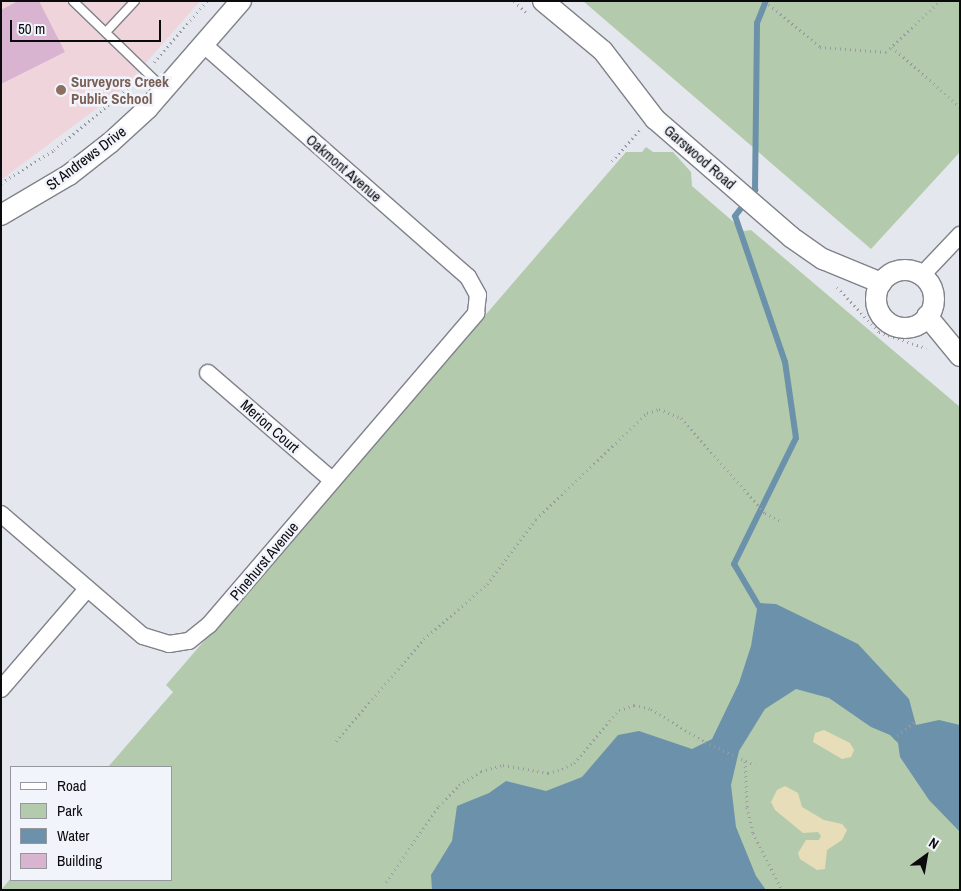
<!DOCTYPE html>
<html>
<head>
<meta charset="utf-8">
<style>
	body { margin:0 }
	#map { position:relative; width:961px; height:891px; overflow:hidden; background:#e4e7ee; font-family:"Archivo Narrow",sans-serif }
	div>[style] { position:absolute }
	.education>* { inset:0; background:#efd5db }
	.green>* { inset:0; background:#b3cbac }
	.sand>* { inset:0; background:#e7ddb8 }
	.water>* { inset:0; background:#6b92aa }
	.stream>* { height:6px; margin:-3px; padding:0 3px; transform-origin:3px; border-radius:3px; background:#6b92aa }
	.building>* { inset:0; background:#d9b4d0 }
	.path>* { height:3px; margin-top:-1.5px; transform-origin:0; background:repeating-linear-gradient(90deg,#999aa0 0 1px,transparent 0 5px) }
	.roads { filter:drop-shadow(1px 0 #80828a) drop-shadow(-1px 0 #80828a) drop-shadow(0 1px #80828a) drop-shadow(0 -1px #80828a) }
	.service>* { height:8px; margin:-4px; padding:0 4px; transform-origin:4px; border-radius:4px; background:#fff }
	.minor>* { height:16px; margin:-8px; padding:0 8px; transform-origin:8px; border-radius:8px; background:#fff }
	.tertiary>* { height:20px; margin:-10px; padding:0 10px; transform-origin:10px; border-radius:10px; background:#fff }
	.tertiary>.ring { margin:-10px; padding:0; box-sizing:content-box; background:none; border:20px solid #fff; border-radius:50% }
	.dots>* { width:14px; height:14px; translate:-50% -50%; box-sizing:border-box; border:2px solid #f2f4fc; border-radius:50% }
	span { translate:-50% -50%; white-space:nowrap; text-align:center; line-height:1.15; -webkit-text-stroke:5px #f2f4fc; paint-order:stroke }
	.education-label { font-size:15px; color:#785e54; font-weight:700 }
	.left { translate:0 -50%; text-align:left }
	.street-label { font-size:15px; color:#0b0b0e }
	.frame { position:absolute; inset:0; border:2px solid #0b0b0e; pointer-events:none }
	.legend { position:absolute; left:10px; top:766px; width:162px; height:115px; box-sizing:border-box; background:#f2f4fc; border:1px solid #96979d; margin:0; padding:6px 9px; list-style:none; font-size:15px; color:#0b0b0e }
	.legend li { display:flex; align-items:center; gap:10px; height:25px }
	.legend b { width:25px; border:1px solid #96979d }
	.north { position:absolute; left:901px; top:831px; width:50px; height:50px; -webkit-text-stroke:4px #f2f4fc; paint-order:stroke; rotate:32deg; font-size:14px; font-weight:700; line-height:20px; text-align:center; color:#0b0b0e }
	.north::after { content:''; display:block; margin:auto; width:18px; height:22px; background:#0b0b0e; clip-path:polygon(50% 0,100% 100%,50% 72%,0 100%) }
	.scale { position:absolute; left:10px; top:20px; width:151px; height:22px; box-sizing:border-box; border:2px solid #0b0b0e; border-top:0; padding-left:6px; font-size:15px; line-height:18px; white-space:nowrap; color:#0b0b0e; -webkit-text-stroke:4px #f2f4fc; paint-order:stroke }
</style>
</head>
<body>
<div id="map">
	<div class="education">
		<div style="clip-path:polygon(1px 1px,200px 1px,124px 88px,1px 180px)"></div>
	</div>
	<div class="green">
		<div style="clip-path:polygon(583px 1px,960px 1px,960px 152px,871px 249px)"></div>
		<div style="clip-path:polygon(646px 147px,653px 152px,673px 152px,691px 172px,692px 186px,744px 231px,751px 230px,960px 407px,960px 890px,1px 890px,11px 878px,171px 880px,171px 767px,108px 767px,173px 692px,166px 685px,626px 152px,642px 152px)"></div>
	</div>
	<div class="sand">
		<div style="clip-path:polygon(824px 730px,850px 743px,854px 750px,851px 757px,842px 759px,813px 742px,815px 733px)"></div>
		<div style="clip-path:polygon(785px 786px,798px 793px,802px 807px,824px 820px,842px 824px,847px 830px,842px 840px,827px 850px,825px 869px,817px 870px,800px 859px,798px 853px,806px 840px,819px 840px,821px 836px,818px 832px,803px 833px,775px 810px,771px 802px,777px 790px)"></div>
	</div>
	<div class="water">
		<div style="clip-path:polygon(758px 603px,776px 604px,858px 644px,909px 699px,916px 725px,939px 720px,960px 725px,960px 832px,929px 800px,900px 757px,898px 743px,890px 735px,871px 727px,829px 698px,796px 689px,765px 709px,739px 751px,731px 785px,736px 827px,756px 876px,766px 890px,432px 890px,431px 875px,452px 841px,457px 806px,489px 793px,506px 781px,546px 791px,582px 777px,618px 735px,639px 731px,692px 749px,712px 739px,739px 683px,751px 646px)"></div>
	</div>
	<div class="stream">
		<div style="left:761px;top:610px;width:53px;rotate:-120.4deg"></div>
		<div style="left:734px;top:564px;width:140px;rotate:-63.8deg"></div>
		<div style="left:796px;top:438px;width:77px;rotate:-98.2deg"></div>
		<div style="left:785px;top:362px;width:154px;rotate:-108.9deg"></div>
		<div style="left:735px;top:216px;width:33px;rotate:-52deg"></div>
		<div style="left:755px;top:190px;width:167px;rotate:-89.3deg"></div>
		<div style="left:757px;top:23px;width:24px;rotate:-68deg"></div>
	</div>
	<div class="building">
		<div style="clip-path:polygon(18px 1px,39px 1px,65px 52px,1px 84px,1px 10px)"></div>
	</div>
	<div class="path">
		<div style="left:514px;top:1px;width:16px;rotate:43deg"></div>
		<div style="left:765px;top:1px;width:72px;rotate:39.9deg"></div>
		<div style="left:820px;top:47px;width:66px;rotate:4.3deg"></div>
		<div style="left:886px;top:52px;width:74px;rotate:-43.4deg"></div>
		<div style="left:892px;top:47px;width:91px;rotate:41.4deg"></div>
		<div style="left:154px;top:62px;width:81px;rotate:-49deg"></div>
		<div style="left:612px;top:161px;width:42px;rotate:-47.9deg"></div>
		<div style="left:1px;top:183px;width:62px;rotate:-31.9deg"></div>
		<div style="left:54px;top:150px;width:109px;rotate:-39.8deg"></div>
		<div style="left:837px;top:287px;width:62px;rotate:47deg"></div>
		<div style="left:879px;top:332px;width:50px;rotate:18.8deg"></div>
		<div style="left:894px;top:739px;width:26px;rotate:-40deg"></div>
		<div style="left:336px;top:741px;width:135px;rotate:-49.2deg"></div>
		<div style="left:424px;top:639px;width:84px;rotate:-41.1deg"></div>
		<div style="left:487px;top:584px;width:81px;rotate:-53deg"></div>
		<div style="left:536px;top:519px;width:153px;rotate:-43.7deg"></div>
		<div style="left:647px;top:413px;width:13px;rotate:-18deg"></div>
		<div style="left:659px;top:409px;width:24px;rotate:22deg"></div>
		<div style="left:681px;top:418px;width:127px;rotate:48.5deg"></div>
		<div style="left:765px;top:513px;width:18px;rotate:27deg"></div>
		<div style="left:745px;top:761px;width:46px;rotate:87.5deg"></div>
		<div style="left:747px;top:807px;width:27px;rotate:77deg"></div>
		<div style="left:753px;top:833px;width:64px;rotate:63deg"></div>
		<div style="left:386px;top:882px;width:93px;rotate:-55.1deg"></div>
		<div style="left:439px;top:806px;width:29px;rotate:-46deg"></div>
		<div style="left:459px;top:785px;width:26px;rotate:-32deg"></div>
		<div style="left:481px;top:771px;width:23px;rotate:-15deg"></div>
		<div style="left:503px;top:765px;width:46px;rotate:10.1deg"></div>
		<div style="left:548px;top:773px;width:15px;rotate:-16deg"></div>
		<div style="left:562px;top:769px;width:13px;rotate:-27deg"></div>
		<div style="left:574px;top:763px;width:70px;rotate:-49.7deg"></div>
		<div style="left:619px;top:710px;width:16px;rotate:-18deg"></div>
		<div style="left:634px;top:705px;width:17px;rotate:13deg"></div>
		<div style="left:651px;top:709px;width:63px;rotate:31.4deg"></div>
		<div style="left:705px;top:742px;width:55px;rotate:24.7deg"></div>
	</div>
	<div class="roads">
		<div class="service">
			<div style="left:73px;top:1px;width:125px;rotate:44deg"></div>
			<div style="left:106px;top:32px;width:42px;rotate:-46.9deg"></div>
		</div>
		<div class="minor">
			<div style="left:923px;top:274px;width:54px;rotate:-46.5deg"></div>
			<div style="left:208px;top:373px;width:164px;rotate:40.8deg"></div>
			<div style="left:1px;top:514px;width:187px;rotate:40.7deg"></div>
			<div style="left:143px;top:636px;width:27px;rotate:17deg"></div>
			<div style="left:169px;top:644px;width:20px;rotate:-9deg"></div>
			<div style="left:189px;top:641px;width:26px;rotate:-39deg"></div>
			<div style="left:209px;top:625px;width:411px;rotate:-49.4deg"></div>
			<div style="left:476px;top:313px;width:18px;rotate:-84deg"></div>
			<div style="left:478px;top:295px;width:21px;rotate:-119deg"></div>
			<div style="left:468px;top:277px;width:351px;rotate:-138.7deg"></div>
			<div style="left:1px;top:689px;width:132px;rotate:-49.3deg"></div>
		</div>
		<div class="tertiary">
			<div style="left:543px;top:1px;width:78px;rotate:39.8deg"></div>
			<div style="left:603px;top:51px;width:86px;rotate:52.6deg"></div>
			<div style="left:655px;top:119px;width:180px;rotate:40.9deg"></div>
			<div style="left:791px;top:237px;width:39px;rotate:35deg"></div>
			<div style="left:823px;top:259px;width:63px;rotate:22.5deg"></div>
			<div style="left:1px;top:215px;width:79px;rotate:-30.5deg"></div>
			<div style="left:69px;top:175px;width:52px;rotate:-38deg"></div>
			<div style="left:110px;top:143px;width:52px;rotate:-42.6deg"></div>
			<div style="left:148px;top:108px;width:142px;rotate:-49deg"></div>
			<div class="ring" style="left:876px;top:270px;width:38px;height:38px"></div>
			<div style="left:927px;top:316px;width:52px;rotate:50.5deg"></div>
		</div>
	</div>
	<div class="dots">
		<div style="left:61px;top:90px;background:#8d6e63"></div>
	</div>
	<div class="education-label">
		<span class="left" style="left:71px;top:90px">Surveyors Creek<br>Public School</span>
	</div>
	<div class="street-label">
		<span style="left:700px;top:157px;rotate:41deg">Garswood Road</span>
		<span style="left:86px;top:158px;rotate:-37deg">St Andrews Drive</span>
		<span style="left:344px;top:168px;rotate:41deg">Oakmont Avenue</span>
		<span style="left:270px;top:426px;rotate:41deg">Merion Court</span>
		<span style="left:264px;top:561px;rotate:-50deg">Pinehurst Avenue</span>
	</div>
	<div class="frame"></div>
	<ul class="legend">
	<li><b style="height:6px;background:#fff"></b>Road</li>
	<li><b style="height:14px;background:#b3cbac"></b>Park</li>
	<li><b style="height:14px;background:#6b92aa"></b>Water</li>
	<li><b style="height:14px;background:#d9b4d0"></b>Building</li>
	</ul>
	<div class="north">N</div>
	<div class="scale">50 m</div>
</div>
</body>
</html>
